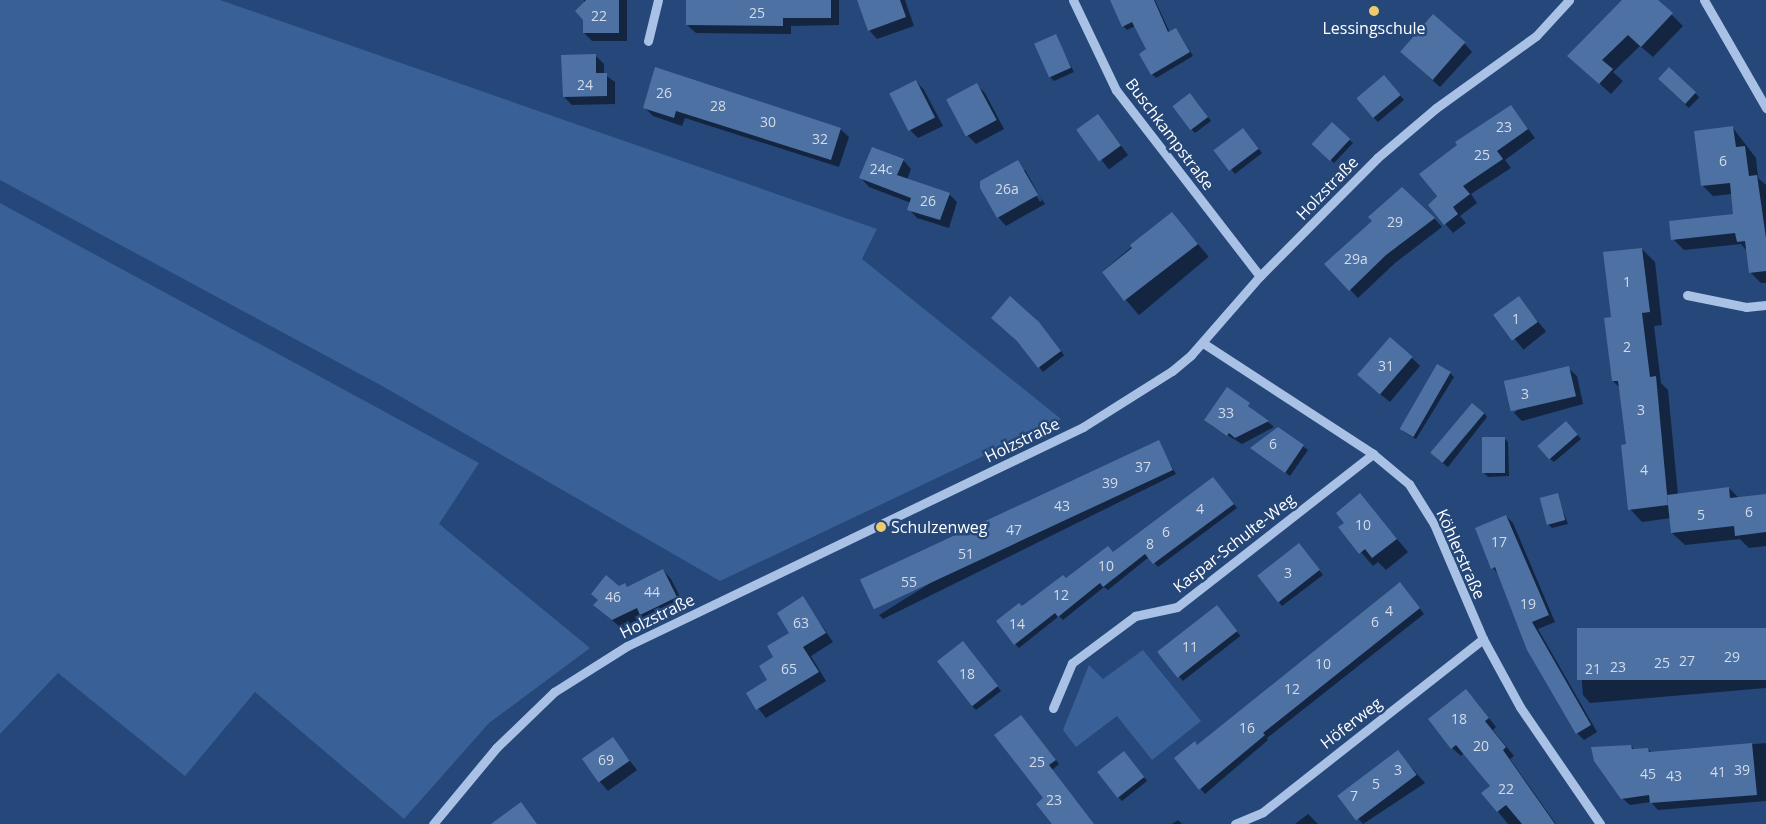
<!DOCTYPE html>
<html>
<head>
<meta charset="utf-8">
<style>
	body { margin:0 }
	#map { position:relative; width:1766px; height:824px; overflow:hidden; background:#254779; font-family:"Open Sans",sans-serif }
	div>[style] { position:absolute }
	.green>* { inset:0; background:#396197 }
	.shadow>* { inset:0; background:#0007; transform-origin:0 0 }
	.building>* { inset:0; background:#4e71a3; transform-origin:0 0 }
	.minor>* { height:9px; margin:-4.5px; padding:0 4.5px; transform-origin:4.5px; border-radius:4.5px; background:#a8c1e4 }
	.dots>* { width:14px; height:14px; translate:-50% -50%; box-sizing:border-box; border:2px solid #254779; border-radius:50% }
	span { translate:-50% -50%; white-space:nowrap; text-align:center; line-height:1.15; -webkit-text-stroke:5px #254779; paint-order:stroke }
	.number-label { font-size:14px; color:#d3dce8 }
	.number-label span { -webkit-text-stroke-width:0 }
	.poi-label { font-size:16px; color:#fff }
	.left { translate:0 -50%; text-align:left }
	.street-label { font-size:16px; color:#fff }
</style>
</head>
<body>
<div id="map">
	<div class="green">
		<div style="clip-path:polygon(0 0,220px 0,877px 229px,862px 259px,1061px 419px,720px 581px,384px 387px,0 180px)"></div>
		<div style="clip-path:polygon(0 203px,479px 463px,439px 524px,590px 648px,489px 723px,404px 819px,255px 692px,185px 776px,58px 673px,0 734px)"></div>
		<div style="clip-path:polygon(1143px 650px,1201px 721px,1152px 760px,1117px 716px,1076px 747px,1063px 730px,1089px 665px,1103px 679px)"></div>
	</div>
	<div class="shadow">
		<div style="clip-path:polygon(584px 0,627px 0,627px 41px,592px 41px,584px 33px)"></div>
		<div style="clip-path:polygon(688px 0,839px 0,839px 25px,791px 26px,791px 34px,696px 33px,687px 25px)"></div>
		<div style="clip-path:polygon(858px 0,905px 0,914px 26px,877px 39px,869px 30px)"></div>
		<div style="clip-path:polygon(1121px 0,1155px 0,1170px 33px,1175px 29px,1179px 33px,1193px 56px,1156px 78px,1152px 74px,1148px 50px,1135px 26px,1127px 30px,1123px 26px)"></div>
		<div style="clip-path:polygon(1623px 0,1657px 0,1683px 26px,1653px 57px,1640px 46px,1613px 72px,1623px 81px,1611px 94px,1569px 56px)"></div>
		<div style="clip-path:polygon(1055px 36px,1074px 72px,1054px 81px,1050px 77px)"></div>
		<div style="clip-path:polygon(1464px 43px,1472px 52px,1440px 87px,1409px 59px)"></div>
		<div style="clip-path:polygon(595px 55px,604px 64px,604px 74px,615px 82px,615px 104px,572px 105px,564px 97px)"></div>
		<div style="left:1669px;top:68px;width:42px;height:15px;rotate:44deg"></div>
		<div style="clip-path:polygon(656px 69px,840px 129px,849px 137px,839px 167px,685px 118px,682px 126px,653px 116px,645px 108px)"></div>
		<div style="clip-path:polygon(916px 81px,924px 90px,943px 126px,918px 138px,910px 130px)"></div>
		<div style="clip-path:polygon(1388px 81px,1404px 100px,1378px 122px,1374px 118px)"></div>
		<div style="clip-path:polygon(977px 85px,985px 93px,1004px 129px,976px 144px,968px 136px,948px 100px)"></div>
		<div style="clip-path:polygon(1194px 98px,1211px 121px,1195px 133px,1191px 129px)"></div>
		<div style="clip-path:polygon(1511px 106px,1535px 138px,1505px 160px,1511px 168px,1471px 194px,1477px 203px,1460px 216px,1466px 223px,1453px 233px,1429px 205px)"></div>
		<div style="left:1098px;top:115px;width:50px;height:24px;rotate:53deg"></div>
		<div style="clip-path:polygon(1332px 124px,1353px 143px,1334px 163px,1317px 148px)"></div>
		<div style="clip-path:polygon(1733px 128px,1756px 158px,1758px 178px,1766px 185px,1766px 283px,1761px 283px,1750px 272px,1747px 251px,1741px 244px,1684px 250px,1673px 239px,1735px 216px,1732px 194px,1713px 196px,1702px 185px)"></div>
		<div style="clip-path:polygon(1247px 134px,1262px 153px,1235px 174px,1216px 151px)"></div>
		<div style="clip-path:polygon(903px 160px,911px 169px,907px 180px,949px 194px,957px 202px,949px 228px,917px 218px,909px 209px,911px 203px,869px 187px,861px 178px)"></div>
		<div style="clip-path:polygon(evenodd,1018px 162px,1045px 204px,1006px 226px,998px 217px,1018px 162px,1022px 170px,1025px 170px,1042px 200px,1040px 202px,1022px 170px)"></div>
		<div style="left:1172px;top:213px;width:57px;height:91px;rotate:50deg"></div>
		<div style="clip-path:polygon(1434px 218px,1442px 227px,1395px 263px,1358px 298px,1326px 264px)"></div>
		<div style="clip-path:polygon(1642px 249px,1655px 262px,1662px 325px,1654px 326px,1661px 383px,1668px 390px,1678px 495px,1729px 488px,1739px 498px,1766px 495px,1766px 546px,1749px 548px,1740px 539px,1685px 545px,1672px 533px,1671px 518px,1642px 522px,1630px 509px,1627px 446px,1620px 388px,1613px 381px,1612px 318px)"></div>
		<div style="left:1519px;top:298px;width:43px;height:29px;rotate:51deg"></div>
		<div style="left:1042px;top:327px;width:36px;height:27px;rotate:52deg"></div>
		<div style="clip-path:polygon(1412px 358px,1420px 366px,1390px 402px,1368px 384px)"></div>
		<div style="clip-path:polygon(1568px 368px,1577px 376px,1583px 404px,1522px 421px,1514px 413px)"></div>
		<div style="clip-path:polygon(1450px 373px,1454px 377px,1416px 439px,1404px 432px,1400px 428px)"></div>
		<div style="clip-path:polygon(1227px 389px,1268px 422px,1274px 427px,1242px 444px,1212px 426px,1206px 420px)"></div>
		<div style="clip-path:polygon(1484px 413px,1487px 417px,1448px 467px,1436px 458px)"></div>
		<div style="clip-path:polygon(1570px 426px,1581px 439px,1554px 462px,1550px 459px)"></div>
		<div style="clip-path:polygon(1278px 428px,1308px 450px,1290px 476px,1252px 448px)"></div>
		<div style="clip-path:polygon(1504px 438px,1508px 442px,1509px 476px,1488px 477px,1484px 473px)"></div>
		<div style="clip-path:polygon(1158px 442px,1176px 474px,883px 619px,879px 615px)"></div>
		<div style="clip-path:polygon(1217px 483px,1237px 508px,1158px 567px,1149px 557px,1108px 590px,1104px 587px,1063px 620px,1059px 616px,1019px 648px,1015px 644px,1022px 608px,1113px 553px)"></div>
		<div style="clip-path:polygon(1360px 495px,1408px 552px,1386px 570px,1378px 562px,1373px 566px,1340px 528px,1346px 523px)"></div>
		<div style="clip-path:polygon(1557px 495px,1568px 524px,1552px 528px,1548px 524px)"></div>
		<div style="clip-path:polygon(1506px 516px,1513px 523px,1555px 622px,1538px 629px,1597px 732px,1584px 740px,1577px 733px,1499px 575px,1493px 568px)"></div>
		<div style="clip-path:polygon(1303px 549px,1323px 575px,1282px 606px,1258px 577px)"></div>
		<div style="clip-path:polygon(663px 570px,671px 579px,684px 605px,650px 622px,644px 617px,621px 628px,595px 605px,619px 587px,625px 585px,628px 588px)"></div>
		<div style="clip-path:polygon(1404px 588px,1424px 614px,1267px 738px,1268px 740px,1205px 794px,1175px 758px,1198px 746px)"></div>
		<div style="clip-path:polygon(803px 598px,833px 642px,811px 656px,826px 681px,766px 718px,747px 694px,769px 681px,775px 657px,791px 633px)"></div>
		<div style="left:1220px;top:610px;width:33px;height:73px;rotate:52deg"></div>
		<div style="clip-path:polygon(1766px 629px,1766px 688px,1590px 703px,1583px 695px,1579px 645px)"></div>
		<div style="clip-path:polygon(967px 647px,1001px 691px,976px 710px,972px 706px)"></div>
		<div style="clip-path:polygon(1474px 699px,1496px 727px,1493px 730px,1514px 756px,1510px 759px,1556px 824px,1508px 824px,1483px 793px,1491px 786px,1464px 753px,1461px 756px,1452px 748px)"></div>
		<div style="clip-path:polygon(1025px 721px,1059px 764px,1052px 770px,1093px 824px,1053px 824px)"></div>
		<div style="clip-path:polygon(613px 739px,637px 770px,608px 791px,600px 782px)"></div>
		<div style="clip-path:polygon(1766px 743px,1766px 801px,1658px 810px,1651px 802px,1630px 805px,1622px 798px,1631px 746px,1635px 750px,1648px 749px,1652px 753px)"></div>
		<div style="clip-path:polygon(1398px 752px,1425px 783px,1363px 824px,1355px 815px)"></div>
		<div style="clip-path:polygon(1127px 756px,1147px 781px,1122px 801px,1118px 797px)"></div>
		<div style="clip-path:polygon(1308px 814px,1318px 824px,1295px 824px)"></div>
		<div style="clip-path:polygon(1178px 820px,1182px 824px,1172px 824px)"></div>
	</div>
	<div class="building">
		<div style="clip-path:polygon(586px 0,619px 0,619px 33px,583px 33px,583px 20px,575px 11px)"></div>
		<div style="clip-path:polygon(686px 0,831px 0,831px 18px,783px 18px,783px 26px,686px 25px)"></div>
		<div style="clip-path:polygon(857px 0,900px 0,906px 17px,868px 31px)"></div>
		<div style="clip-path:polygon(1110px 0,1154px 0,1168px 32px,1176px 28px,1190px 52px,1151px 75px,1139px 54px,1146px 49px,1132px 22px,1122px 27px)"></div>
		<div style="clip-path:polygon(1622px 0,1658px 0,1673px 13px,1641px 47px,1628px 35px,1602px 60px,1613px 69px,1599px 84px,1567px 56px)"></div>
		<div style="left:1433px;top:14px;width:43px;height:50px;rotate:41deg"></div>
		<div style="left:1056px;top:34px;width:37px;height:24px;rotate:66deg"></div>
		<div style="clip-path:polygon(596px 54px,596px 73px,607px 73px,607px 96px,563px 97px,561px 55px)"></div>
		<div style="clip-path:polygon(655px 67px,841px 128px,831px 160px,676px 111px,674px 118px,643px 108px)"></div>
		<div style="left:1669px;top:67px;width:37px;height:16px;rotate:43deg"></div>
		<div style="left:1384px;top:75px;width:26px;height:36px;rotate:50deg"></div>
		<div style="left:916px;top:80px;width:42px;height:30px;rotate:63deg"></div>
		<div style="left:977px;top:83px;width:42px;height:35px;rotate:62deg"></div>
		<div style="left:1190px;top:93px;width:30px;height:22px;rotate:53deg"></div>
		<div style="clip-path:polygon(1511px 105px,1528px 129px,1497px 151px,1503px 159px,1463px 186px,1470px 194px,1453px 207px,1458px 214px,1444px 225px,1428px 205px,1437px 196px,1419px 174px,1457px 145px,1455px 142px)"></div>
		<div style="left:1098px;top:114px;width:39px;height:27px;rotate:54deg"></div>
		<div style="left:1332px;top:122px;width:25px;height:30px;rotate:43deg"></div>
		<div style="clip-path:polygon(1733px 126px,1736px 147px,1745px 146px,1749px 176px,1757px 175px,1766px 238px,1766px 271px,1749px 273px,1745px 241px,1737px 242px,1735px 233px,1671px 240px,1669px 221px,1733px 214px,1730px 183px,1701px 186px,1694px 131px)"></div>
		<div style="left:1243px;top:128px;width:26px;height:37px;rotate:53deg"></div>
		<div style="clip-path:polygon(872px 147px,904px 159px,897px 175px,950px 193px,940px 220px,907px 210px,911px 198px,859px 178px)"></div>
		<div style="clip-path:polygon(1018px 160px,1038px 195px,997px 218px,980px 188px,980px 181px)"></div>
		<div style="clip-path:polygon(1402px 187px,1435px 218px,1386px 255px,1349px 291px,1324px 264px,1372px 221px,1368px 217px)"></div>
		<div style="clip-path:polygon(1172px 212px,1198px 244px,1124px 301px,1102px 272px,1132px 248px,1130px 245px)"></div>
		<div style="clip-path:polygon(1642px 248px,1650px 312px,1642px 313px,1650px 377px,1656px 376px,1668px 505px,1628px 510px,1621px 445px,1626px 444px,1618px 381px,1612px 381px,1604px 318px,1611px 317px,1603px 252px)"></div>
		<div style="clip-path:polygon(1010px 296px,1039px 322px,1061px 351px,1038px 368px,1017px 341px,991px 318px)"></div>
		<div style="left:1519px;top:296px;width:32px;height:32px;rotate:54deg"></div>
		<div style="left:1390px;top:337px;width:30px;height:50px;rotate:41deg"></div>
		<div style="left:1437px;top:364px;width:16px;height:75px;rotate:30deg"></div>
		<div style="left:1569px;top:366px;width:31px;height:67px;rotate:77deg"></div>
		<div style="clip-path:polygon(1227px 387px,1250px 403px,1248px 406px,1269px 421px,1235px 438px,1229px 433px,1227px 436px,1204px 420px)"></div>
		<div style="left:1472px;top:403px;width:16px;height:65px;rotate:40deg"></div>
		<div style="left:1566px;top:421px;width:18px;height:38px;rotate:49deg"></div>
		<div style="clip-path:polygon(1278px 427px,1304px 445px,1285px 473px,1250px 448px)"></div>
		<div style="left:1482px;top:437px;width:23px;height:36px"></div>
		<div style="left:1159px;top:440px;width:33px;height:330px;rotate:65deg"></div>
		<div style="clip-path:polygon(1213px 477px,1234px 504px,1153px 564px,1145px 554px,1103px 587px,1100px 583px,1058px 617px,1055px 613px,1014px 645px,996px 621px,1019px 603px,1022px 606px,1063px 575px,1066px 578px,1108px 546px,1113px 552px)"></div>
		<div style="clip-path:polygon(1729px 487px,1730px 498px,1766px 494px,1766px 532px,1735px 536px,1734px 526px,1671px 533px,1667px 495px)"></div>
		<div style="clip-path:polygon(1360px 493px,1397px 539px,1372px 558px,1365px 549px,1359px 554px,1338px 527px,1344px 523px,1336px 513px)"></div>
		<div style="left:1558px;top:493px;width:28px;height:19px;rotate:75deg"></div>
		<div style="clip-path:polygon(1506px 515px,1549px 615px,1532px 622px,1591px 725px,1576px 734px,1527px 650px,1495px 567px,1491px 569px,1475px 528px)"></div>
		<div style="left:1299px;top:543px;width:34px;height:53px;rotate:52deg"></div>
		<div style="clip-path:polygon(663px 569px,677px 597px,640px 615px,637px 608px,612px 620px,593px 605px,598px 600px,591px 594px,606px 575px,619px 586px,625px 583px,627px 587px)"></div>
		<div style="clip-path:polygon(1400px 582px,1420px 608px,1263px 733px,1265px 735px,1199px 790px,1174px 758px,1195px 741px,1197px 745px)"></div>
		<div style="clip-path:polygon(803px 596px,826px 633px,803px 647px,819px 672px,756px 710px,746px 693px,767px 680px,759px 666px,773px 657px,767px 646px,789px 633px,777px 613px)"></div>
		<div style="left:1217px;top:605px;width:33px;height:76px;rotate:52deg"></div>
		<div style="left:1766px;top:628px;width:52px;height:189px;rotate:90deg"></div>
		<div style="left:963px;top:641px;width:57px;height:33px;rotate:52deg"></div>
		<div style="clip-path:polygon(1466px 689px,1489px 718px,1485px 721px,1506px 747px,1503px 750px,1555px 824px,1522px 824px,1506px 805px,1497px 812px,1481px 793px,1490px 786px,1456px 745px,1451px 749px,1428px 719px)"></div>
		<div style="clip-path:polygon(1021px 715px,1056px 760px,1049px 765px,1094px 824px,1052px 824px,1036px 804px,1043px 798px,994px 735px)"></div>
		<div style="left:613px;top:737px;width:29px;height:38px;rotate:55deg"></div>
		<div style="clip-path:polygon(1752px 743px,1757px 795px,1650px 803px,1649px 795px,1621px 799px,1594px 761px,1591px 747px,1631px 745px,1632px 749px,1648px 748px,1649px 752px)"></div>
		<div style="left:1398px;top:750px;width:31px;height:76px;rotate:53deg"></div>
		<div style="left:1124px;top:751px;width:33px;height:34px;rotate:52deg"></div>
		<div style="clip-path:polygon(521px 802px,537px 824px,491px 824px)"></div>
	</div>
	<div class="minor">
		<div style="left:1073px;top:0;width:100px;rotate:64.5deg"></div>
		<div style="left:1116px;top:90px;width:235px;rotate:52.3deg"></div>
		<div style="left:1704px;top:0;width:125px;rotate:60.1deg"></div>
		<div style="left:648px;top:41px;width:42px;rotate:-76.3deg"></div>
		<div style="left:1687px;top:295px;width:60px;rotate:11.5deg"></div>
		<div style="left:1746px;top:307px;width:20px;rotate:-6deg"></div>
		<div style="left:1203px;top:343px;width:203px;rotate:33.1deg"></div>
		<div style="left:1373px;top:454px;width:47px;rotate:39.8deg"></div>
		<div style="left:1409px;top:484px;width:47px;rotate:58deg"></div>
		<div style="left:1434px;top:524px;width:125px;rotate:66.9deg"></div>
		<div style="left:1483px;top:639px;width:77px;rotate:61.4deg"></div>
		<div style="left:1520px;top:707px;width:142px;rotate:55.6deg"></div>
		<div style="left:1053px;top:708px;width:49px;rotate:-67.1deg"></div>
		<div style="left:1072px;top:663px;width:79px;rotate:-36.7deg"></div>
		<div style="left:1135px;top:616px;width:43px;rotate:-12.1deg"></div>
		<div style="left:1177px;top:607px;width:249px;rotate:-38deg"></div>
		<div style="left:433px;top:824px;width:99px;rotate:-50.3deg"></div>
		<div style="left:496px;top:748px;width:81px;rotate:-44deg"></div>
		<div style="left:554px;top:692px;width:86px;rotate:-32.2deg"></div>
		<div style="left:627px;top:646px;width:506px;rotate:-25.65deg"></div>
		<div style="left:1083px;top:427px;width:105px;rotate:-32.2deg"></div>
		<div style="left:1172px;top:371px;width:25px;rotate:-40deg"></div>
		<div style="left:1191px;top:355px;width:105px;rotate:-48.9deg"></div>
		<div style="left:1260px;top:276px;width:166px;rotate:-45.2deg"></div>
		<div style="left:1377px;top:158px;width:77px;rotate:-40.3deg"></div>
		<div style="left:1436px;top:108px;width:123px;rotate:-35.8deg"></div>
		<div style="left:1536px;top:36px;width:49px;rotate:-47.5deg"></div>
		<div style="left:1235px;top:824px;width:30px;rotate:-23deg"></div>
		<div style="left:1263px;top:812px;width:280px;rotate:-38.2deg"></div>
	</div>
	<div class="dots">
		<div style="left:1374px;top:11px;background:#edcc6d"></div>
		<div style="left:881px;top:527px;background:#edcc6d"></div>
	</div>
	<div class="number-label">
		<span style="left:757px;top:13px">25</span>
		<span style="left:599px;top:16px">22</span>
		<span style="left:585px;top:85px">24</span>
		<span style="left:664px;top:93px">26</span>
		<span style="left:718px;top:106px">28</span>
		<span style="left:768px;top:122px">30</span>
		<span style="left:1504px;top:127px">23</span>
		<span style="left:820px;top:139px">32</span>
		<span style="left:1482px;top:155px">25</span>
		<span style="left:1723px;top:161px">6</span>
		<span style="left:881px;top:169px">24c</span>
		<span style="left:1007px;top:189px">26a</span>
		<span style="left:928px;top:201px">26</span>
		<span style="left:1395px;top:222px">29</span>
		<span style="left:1356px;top:259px">29a</span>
		<span style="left:1627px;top:282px">1</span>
		<span style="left:1516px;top:319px">1</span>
		<span style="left:1627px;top:347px">2</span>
		<span style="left:1386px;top:366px">31</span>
		<span style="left:1525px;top:394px">3</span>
		<span style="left:1641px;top:410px">3</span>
		<span style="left:1226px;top:413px">33</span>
		<span style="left:1273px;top:444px">6</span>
		<span style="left:1143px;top:467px">37</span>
		<span style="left:1644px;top:470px">4</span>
		<span style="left:1110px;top:483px">39</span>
		<span style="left:1062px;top:506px">43</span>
		<span style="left:1200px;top:509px">4</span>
		<span style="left:1749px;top:512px">6</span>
		<span style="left:1701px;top:515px">5</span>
		<span style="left:1363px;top:525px">10</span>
		<span style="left:1014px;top:530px">47</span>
		<span style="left:1166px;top:532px">6</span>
		<span style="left:1499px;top:542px">17</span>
		<span style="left:1150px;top:544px">8</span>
		<span style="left:966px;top:554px">51</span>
		<span style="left:1106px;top:566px">10</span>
		<span style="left:1288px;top:573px">3</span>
		<span style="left:909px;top:582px">55</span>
		<span style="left:652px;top:592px">44</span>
		<span style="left:1061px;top:595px">12</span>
		<span style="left:613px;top:597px">46</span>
		<span style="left:1528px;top:604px">19</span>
		<span style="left:1389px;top:611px">4</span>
		<span style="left:1375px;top:622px">6</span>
		<span style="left:801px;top:623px">63</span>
		<span style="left:1017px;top:624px">14</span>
		<span style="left:1190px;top:647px">11</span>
		<span style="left:1732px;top:657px">29</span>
		<span style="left:1687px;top:661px">27</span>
		<span style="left:1662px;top:663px">25</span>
		<span style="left:1323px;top:664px">10</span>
		<span style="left:1618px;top:667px">23</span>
		<span style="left:789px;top:669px">65</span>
		<span style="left:1593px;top:669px">21</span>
		<span style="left:967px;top:674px">18</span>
		<span style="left:1292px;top:689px">12</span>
		<span style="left:1459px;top:719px">18</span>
		<span style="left:1247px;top:728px">16</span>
		<span style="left:1481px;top:746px">20</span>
		<span style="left:606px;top:760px">69</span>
		<span style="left:1037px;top:762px">25</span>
		<span style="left:1398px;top:770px">3</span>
		<span style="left:1742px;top:770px">39</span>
		<span style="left:1718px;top:772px">41</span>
		<span style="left:1648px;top:774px">45</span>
		<span style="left:1674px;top:776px">43</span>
		<span style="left:1376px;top:784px">5</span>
		<span style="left:1506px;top:789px">22</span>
		<span style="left:1354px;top:796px">7</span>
		<span style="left:1054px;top:800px">23</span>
	</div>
	<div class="poi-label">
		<span style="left:1374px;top:28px">Lessingschule</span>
		<span class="left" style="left:891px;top:527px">Schulzenweg</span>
	</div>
	<div class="street-label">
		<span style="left:1170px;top:134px;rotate:53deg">Buschkampstraße</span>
		<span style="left:1327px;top:188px;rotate:-46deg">Holzstraße</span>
		<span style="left:1022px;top:440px;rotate:-26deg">Holzstraße</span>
		<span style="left:1234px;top:543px;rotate:-38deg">Kaspar-Schulte-Weg</span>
		<span style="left:1461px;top:554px;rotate:66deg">Köhlerstraße</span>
		<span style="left:657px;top:616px;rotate:-26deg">Holzstraße</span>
		<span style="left:1351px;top:723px;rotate:-38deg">Höferweg</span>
	</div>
</div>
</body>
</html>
